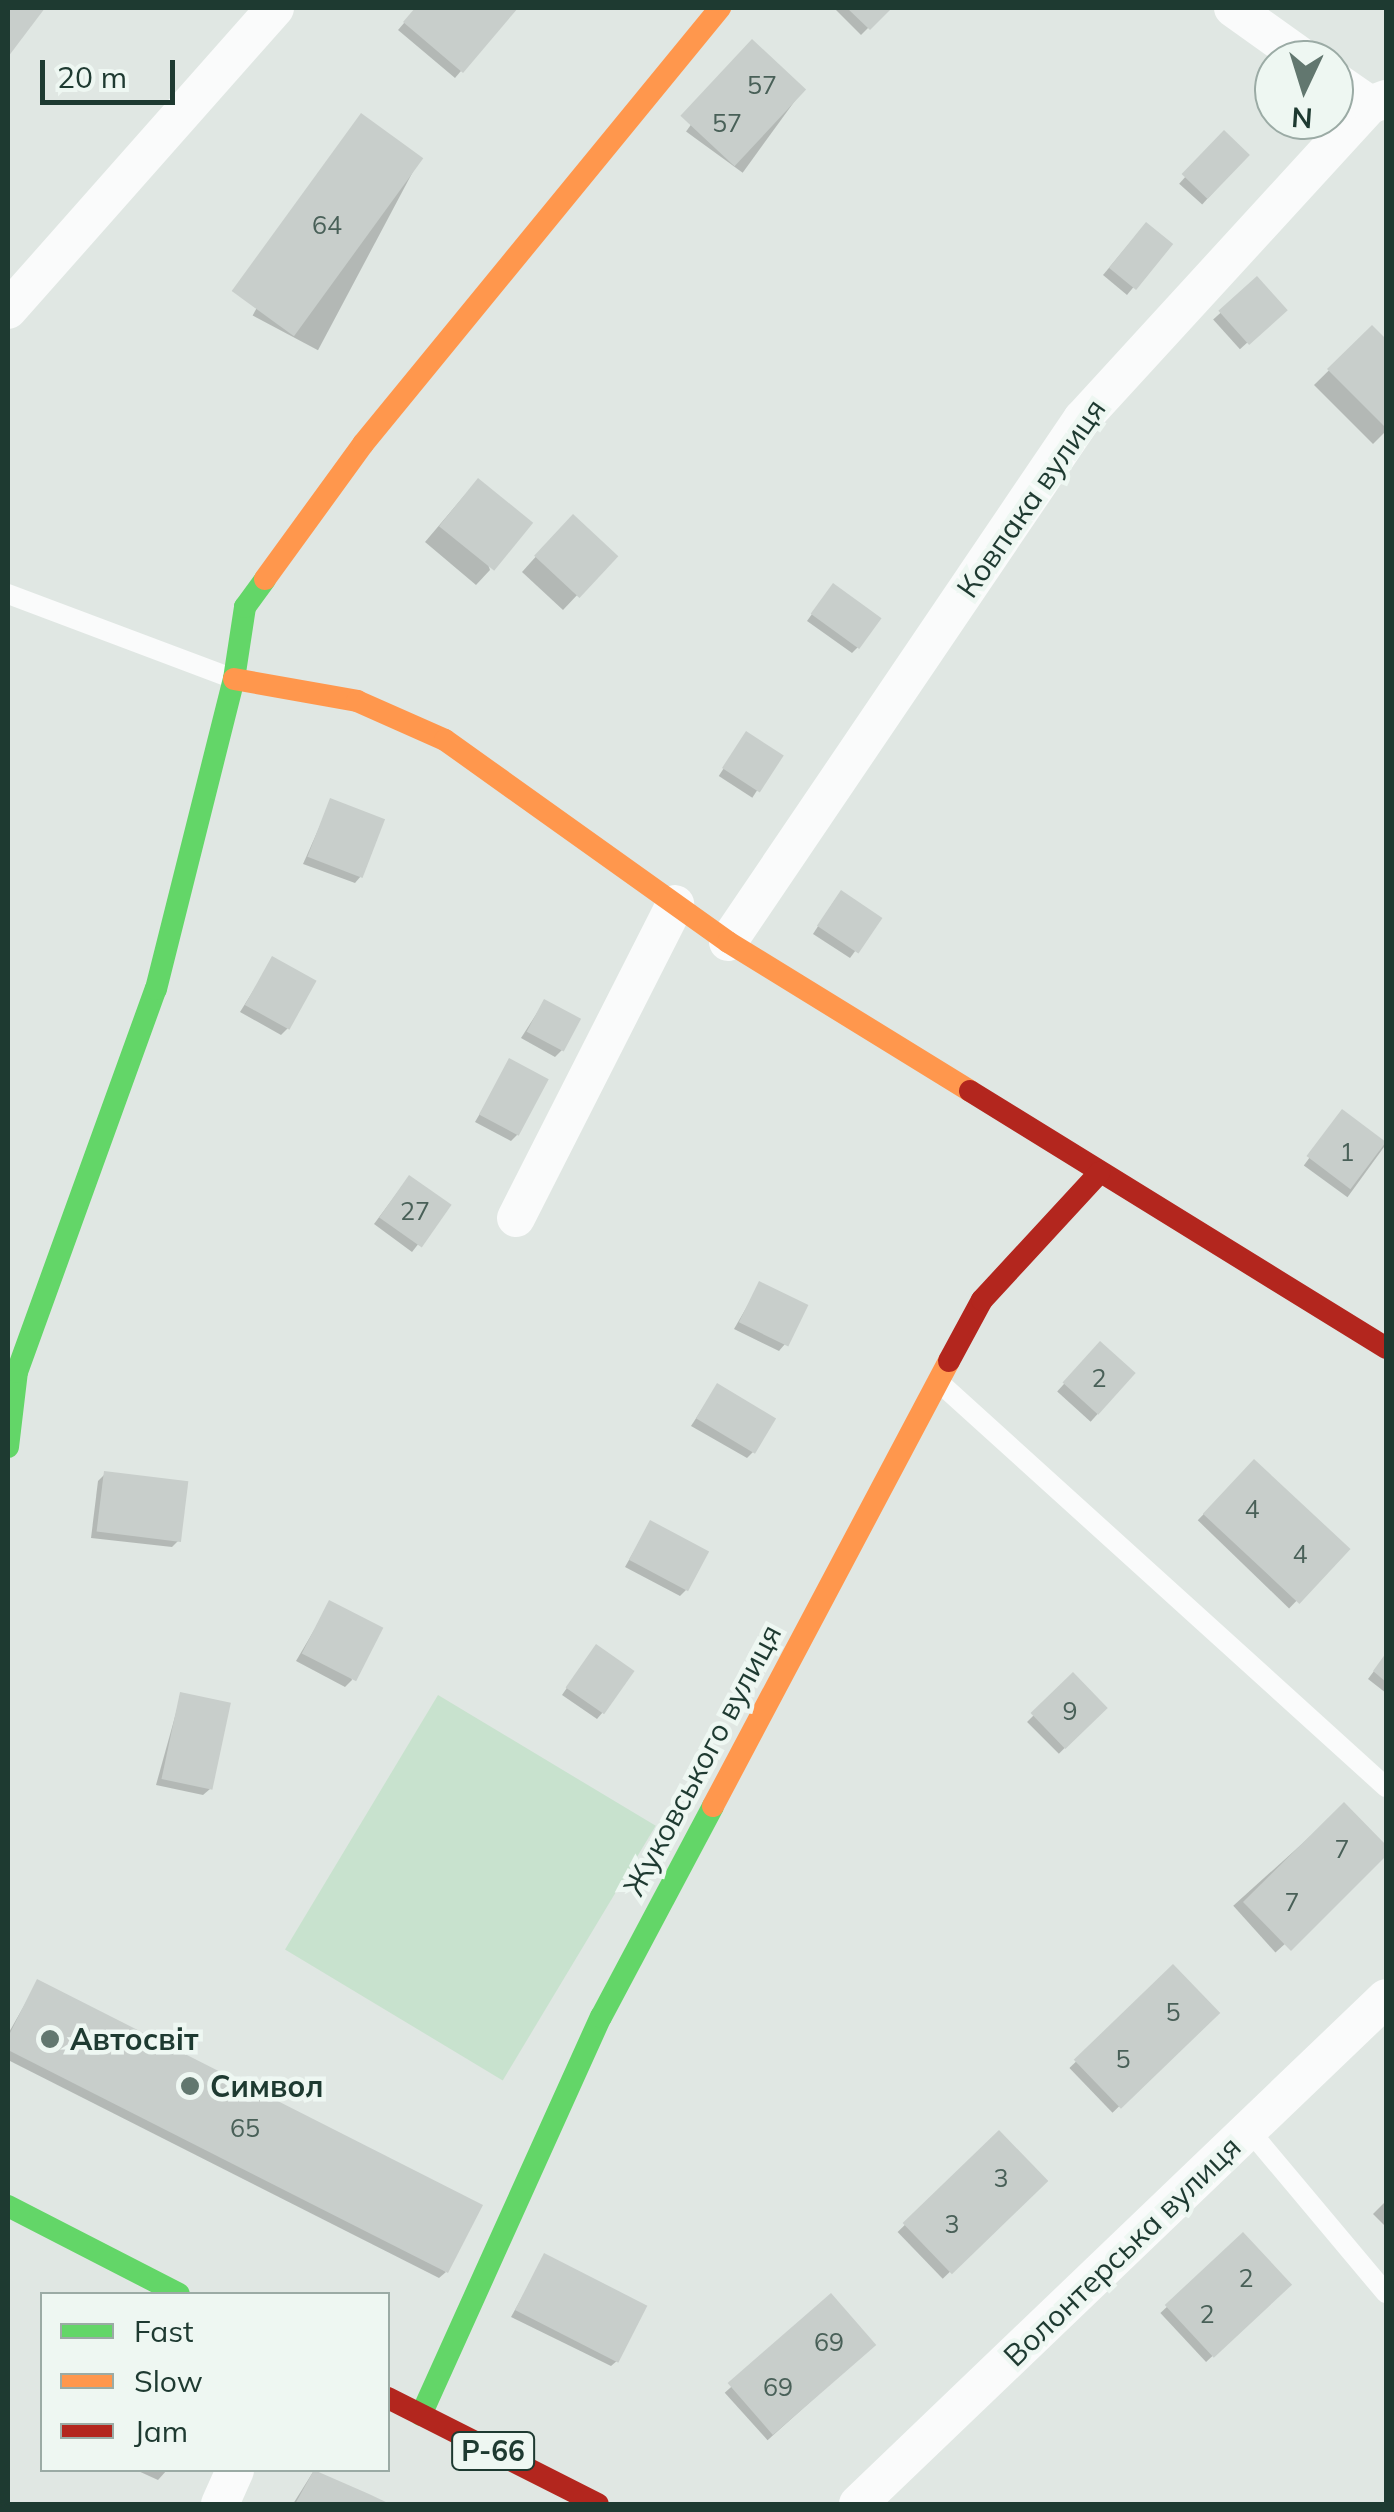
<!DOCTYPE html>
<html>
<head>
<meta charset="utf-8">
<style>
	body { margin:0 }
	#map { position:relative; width:1394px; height:2512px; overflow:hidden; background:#e0e7e3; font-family:Mulish,sans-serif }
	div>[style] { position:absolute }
	.green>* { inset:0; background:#c8e2ce; transform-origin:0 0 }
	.shadow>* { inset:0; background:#0003; transform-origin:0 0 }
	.building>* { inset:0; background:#c8cecb; transform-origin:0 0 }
	.lane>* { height:20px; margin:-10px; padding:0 10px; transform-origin:10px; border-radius:10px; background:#fafbfb }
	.street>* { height:38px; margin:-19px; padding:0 19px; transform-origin:19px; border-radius:19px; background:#fafbfb }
	.fast>* { height:22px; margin:-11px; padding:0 11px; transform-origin:11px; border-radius:11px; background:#63d668 }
	.slow>* { height:22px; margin:-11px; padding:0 11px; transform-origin:11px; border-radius:11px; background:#ff974d }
	.jam>* { height:22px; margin:-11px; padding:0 11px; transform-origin:11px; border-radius:11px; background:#b3261e }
	.dots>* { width:28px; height:28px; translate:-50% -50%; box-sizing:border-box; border:5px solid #eef7f2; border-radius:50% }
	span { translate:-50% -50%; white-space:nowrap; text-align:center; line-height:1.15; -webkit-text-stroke:9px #eef7f2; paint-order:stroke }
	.number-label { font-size:25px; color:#496058 }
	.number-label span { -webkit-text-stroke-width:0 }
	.shield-label span { padding:2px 8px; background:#eef7f2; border:2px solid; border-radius:8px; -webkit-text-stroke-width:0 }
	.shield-label { font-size:28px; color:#1e3a31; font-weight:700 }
	.street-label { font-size:30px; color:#1e3a31 }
	.poi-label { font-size:30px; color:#1e3a31; font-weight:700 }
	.left { translate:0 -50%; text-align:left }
	.frame { position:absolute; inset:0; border:10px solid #1e3a31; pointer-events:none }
	.legend { position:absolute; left:40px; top:2292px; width:350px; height:180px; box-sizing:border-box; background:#eef7f2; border:2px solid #9baba5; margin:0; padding:12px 18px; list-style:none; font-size:30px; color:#1e3a31 }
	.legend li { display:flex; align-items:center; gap:20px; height:50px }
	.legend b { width:50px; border:2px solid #9baba5 }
	.north { position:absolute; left:1254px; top:40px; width:100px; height:100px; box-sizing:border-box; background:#eef7f2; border:2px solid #9baba5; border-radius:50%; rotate:184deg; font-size:28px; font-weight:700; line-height:40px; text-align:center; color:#1e3a31 }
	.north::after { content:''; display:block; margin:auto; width:35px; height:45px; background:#62776f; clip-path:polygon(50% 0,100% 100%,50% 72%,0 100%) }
	.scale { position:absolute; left:40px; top:60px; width:135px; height:45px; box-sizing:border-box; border:5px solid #1e3a31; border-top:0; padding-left:12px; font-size:30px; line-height:35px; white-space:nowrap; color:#1e3a31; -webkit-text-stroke:8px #eef7f2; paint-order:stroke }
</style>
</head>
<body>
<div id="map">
	<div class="green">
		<div style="left:438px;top:1695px;width:254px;height:297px;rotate:31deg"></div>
	</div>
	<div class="shadow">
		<div style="clip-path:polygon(417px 8px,515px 8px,455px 78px,398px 30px)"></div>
		<div style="clip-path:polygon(834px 8px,888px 8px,861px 35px)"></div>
		<div style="left:746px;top:49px;width:70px;height:102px;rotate:36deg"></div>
		<div style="left:355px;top:123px;width:74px;height:218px;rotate:28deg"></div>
		<div style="left:1224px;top:134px;width:31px;height:67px;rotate:42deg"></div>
		<div style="clip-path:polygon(1139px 232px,1169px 244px,1127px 295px,1103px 275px)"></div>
		<div style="left:1257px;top:280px;width:40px;height:59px;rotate:48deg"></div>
		<div style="clip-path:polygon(1372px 328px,1386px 343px,1386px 431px,1373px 444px,1314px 385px)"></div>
		<div style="clip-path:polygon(464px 496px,490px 570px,476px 585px,425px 542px)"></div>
		<div style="clip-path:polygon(558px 532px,614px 556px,563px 610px,522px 572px)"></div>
		<div style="clip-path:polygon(827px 593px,859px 646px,852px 653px,807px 621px)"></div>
		<div style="left:746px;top:734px;width:40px;height:50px;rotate:33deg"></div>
		<div style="clip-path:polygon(331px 801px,361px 876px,355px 883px,303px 864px)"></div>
		<div style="clip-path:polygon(835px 900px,879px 919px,850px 958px,813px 934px)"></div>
		<div style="clip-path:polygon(273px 959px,288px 1028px,281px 1035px,240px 1012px)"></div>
		<div style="clip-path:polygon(544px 1002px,562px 1050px,555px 1057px,521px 1038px)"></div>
		<div style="clip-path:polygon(510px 1062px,518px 1134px,511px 1141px,475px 1122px)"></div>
		<div style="left:1342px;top:1113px;width:54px;height:65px;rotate:36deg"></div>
		<div style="clip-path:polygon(403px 1185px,448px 1206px,412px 1252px,374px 1224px)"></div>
		<div style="clip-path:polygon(760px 1284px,785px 1344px,779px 1351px,734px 1329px)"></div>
		<div style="left:1100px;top:1344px;width:45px;height:64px;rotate:42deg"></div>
		<div style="clip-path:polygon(717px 1386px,753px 1452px,747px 1458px,691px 1426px)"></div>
		<div style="left:1254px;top:1462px;width:127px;height:81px;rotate:44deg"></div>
		<div style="clip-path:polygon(105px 1474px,179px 1540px,172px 1547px,91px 1538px,98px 1481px)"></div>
		<div style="clip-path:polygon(650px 1523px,687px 1589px,680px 1596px,625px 1567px)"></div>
		<div style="clip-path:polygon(330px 1603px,352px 1680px,345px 1687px,296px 1661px)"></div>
		<div style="clip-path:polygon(590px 1654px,603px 1712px,597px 1719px,562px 1695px)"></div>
		<div style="clip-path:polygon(1386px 1655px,1386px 1693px,1368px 1679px)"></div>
		<div style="left:1073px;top:1676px;width:45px;height:65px;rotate:45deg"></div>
		<div style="clip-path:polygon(181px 1695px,210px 1789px,203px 1795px,156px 1785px)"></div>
		<div style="left:1344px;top:1806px;width:63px;height:149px;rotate:48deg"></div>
		<div style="left:1173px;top:1968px;width:62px;height:144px;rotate:46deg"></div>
		<div style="clip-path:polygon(37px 1983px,446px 2272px,439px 2278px,8px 2060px,8px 2034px)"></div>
		<div style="left:999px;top:2134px;width:65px;height:141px;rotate:46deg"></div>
		<div style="clip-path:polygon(1386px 2201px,1386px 2227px,1373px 2214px)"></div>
		<div style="left:1243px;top:2236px;width:67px;height:113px;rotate:47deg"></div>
		<div style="clip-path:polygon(545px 2256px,618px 2360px,611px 2366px,511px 2317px)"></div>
		<div style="left:831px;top:2297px;width:64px;height:143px;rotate:48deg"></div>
		<div style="clip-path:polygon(136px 2470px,167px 2470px,158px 2480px)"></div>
		<div style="clip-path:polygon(313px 2472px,383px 2504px,293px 2504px)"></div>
	</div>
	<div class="building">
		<div style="clip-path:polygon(8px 8px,45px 8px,8px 57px)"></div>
		<div style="clip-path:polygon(415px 8px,518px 8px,463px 73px,403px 22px)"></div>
		<div style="clip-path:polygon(847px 8px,892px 8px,870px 30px)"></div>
		<div style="left:752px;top:39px;width:74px;height:105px;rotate:43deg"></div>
		<div style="left:361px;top:113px;width:77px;height:220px;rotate:36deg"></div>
		<div style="left:1224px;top:130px;width:36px;height:61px;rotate:44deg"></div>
		<div style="left:1146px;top:222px;width:35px;height:59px;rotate:39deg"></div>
		<div style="left:1257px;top:276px;width:46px;height:52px;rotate:48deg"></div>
		<div style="clip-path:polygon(1372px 325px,1386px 339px,1386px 428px,1327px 369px)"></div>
		<div style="left:478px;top:478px;width:71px;height:62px;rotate:39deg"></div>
		<div style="left:573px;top:514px;width:62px;height:57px;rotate:43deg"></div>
		<div style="left:833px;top:583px;width:60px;height:38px;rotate:36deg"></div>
		<div style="left:746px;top:731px;width:45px;height:44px;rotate:33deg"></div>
		<div style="left:330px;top:798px;width:59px;height:63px;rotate:21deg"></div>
		<div style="left:841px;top:890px;width:50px;height:43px;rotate:34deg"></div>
		<div style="left:272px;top:956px;width:51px;height:56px;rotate:29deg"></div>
		<div style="left:544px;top:999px;width:42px;height:37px;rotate:28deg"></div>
		<div style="left:509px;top:1058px;width:45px;height:64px;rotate:28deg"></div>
		<div style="left:1342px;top:1109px;width:55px;height:59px;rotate:37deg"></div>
		<div style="left:409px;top:1175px;width:52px;height:52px;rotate:35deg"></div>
		<div style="left:759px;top:1281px;width:55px;height:46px;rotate:26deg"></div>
		<div style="left:1100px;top:1341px;width:48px;height:56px;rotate:42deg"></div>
		<div style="left:717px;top:1383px;width:69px;height:41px;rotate:31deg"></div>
		<div style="left:1254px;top:1459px;width:132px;height:75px;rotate:43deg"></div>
		<div style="left:104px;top:1471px;width:85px;height:61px;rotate:7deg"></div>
		<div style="left:650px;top:1520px;width:67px;height:45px;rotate:28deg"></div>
		<div style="left:329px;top:1600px;width:61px;height:60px;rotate:27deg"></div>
		<div style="left:596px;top:1644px;width:47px;height:53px;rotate:35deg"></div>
		<div style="clip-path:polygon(1386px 1653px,1386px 1682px,1373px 1671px)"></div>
		<div style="left:1073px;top:1672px;width:50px;height:59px;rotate:46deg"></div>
		<div style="left:180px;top:1692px;width:52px;height:89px;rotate:12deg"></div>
		<div style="clip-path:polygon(1344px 1802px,1386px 1845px,1386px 1856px,1291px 1951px,1243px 1902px)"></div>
		<div style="left:1173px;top:1964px;width:68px;height:138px;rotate:46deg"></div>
		<div style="clip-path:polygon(37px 1979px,483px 2205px,448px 2273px,8px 2050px,8px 2037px)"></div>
		<div style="left:999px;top:2130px;width:71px;height:134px;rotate:46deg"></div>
		<div style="left:1243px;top:2232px;width:72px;height:107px;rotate:47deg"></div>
		<div style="left:544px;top:2253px;width:116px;height:64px;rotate:27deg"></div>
		<div style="left:831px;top:2293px;width:69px;height:137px;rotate:49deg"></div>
		<div style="clip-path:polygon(314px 2470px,369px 2494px,390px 2504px,295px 2504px)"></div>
	</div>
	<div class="lane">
		<div style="left:8px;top:594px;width:239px;rotate:20.6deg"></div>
		<div style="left:942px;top:1385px;width:599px;rotate:42.16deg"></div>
		<div style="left:1249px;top:2130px;width:213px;rotate:50deg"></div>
	</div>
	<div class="street">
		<div style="left:1233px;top:8px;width:90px;rotate:35.5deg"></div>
		<div style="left:1334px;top:80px;width:44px;rotate:34.8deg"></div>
		<div style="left:8px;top:310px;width:403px;rotate:-48.5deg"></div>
		<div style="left:728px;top:942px;width:632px;rotate:-55.91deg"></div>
		<div style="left:1082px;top:419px;width:426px;rotate:-47.5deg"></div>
		<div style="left:1370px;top:105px;width:17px;rotate:-21deg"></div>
		<div style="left:516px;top:1218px;width:352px;rotate:-63.1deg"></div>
		<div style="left:220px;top:2504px;width:37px;rotate:-66deg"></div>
		<div style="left:858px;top:2504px;width:731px;rotate:-43.78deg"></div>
	</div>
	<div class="fast">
		<div style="left:8px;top:1447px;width:76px;rotate:-83.2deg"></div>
		<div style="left:17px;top:1372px;width:407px;rotate:-70.1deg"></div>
		<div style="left:156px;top:989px;width:320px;rotate:-75.9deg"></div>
		<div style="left:234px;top:679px;width:73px;rotate:-81.3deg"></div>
		<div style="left:245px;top:607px;width:34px;rotate:-54deg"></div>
		<div style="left:8px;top:2206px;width:192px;rotate:27.2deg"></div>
		<div style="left:421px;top:2415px;width:437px;rotate:-65.7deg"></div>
		<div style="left:601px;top:2017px;width:239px;rotate:-62deg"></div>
	</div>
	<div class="slow">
		<div style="left:265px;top:579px;width:167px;rotate:-54deg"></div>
		<div style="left:363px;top:444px;width:564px;rotate:-50.69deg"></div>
		<div style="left:234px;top:679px;width:125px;rotate:10.1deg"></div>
		<div style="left:357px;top:701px;width:96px;rotate:23.9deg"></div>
		<div style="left:445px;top:740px;width:348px;rotate:35.5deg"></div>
		<div style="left:728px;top:942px;width:284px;rotate:31.6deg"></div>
		<div style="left:713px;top:1806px;width:504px;rotate:-62.06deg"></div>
	</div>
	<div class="jam">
		<div style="left:970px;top:1091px;width:489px;rotate:31.7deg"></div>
		<div style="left:949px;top:1361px;width:69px;rotate:-61.6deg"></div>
		<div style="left:982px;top:1300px;width:173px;rotate:-47.3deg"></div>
		<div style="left:388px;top:2398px;width:235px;rotate:26.8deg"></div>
	</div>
	<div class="dots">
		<div style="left:50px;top:2039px;background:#62776f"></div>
		<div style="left:190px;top:2086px;background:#62776f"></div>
	</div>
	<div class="number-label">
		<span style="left:762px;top:85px">57</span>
		<span style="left:727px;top:123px">57</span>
		<span style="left:327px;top:225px">64</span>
		<span style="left:1347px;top:1152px">1</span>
		<span style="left:415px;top:1211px">27</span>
		<span style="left:1099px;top:1378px">2</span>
		<span style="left:1252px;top:1509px">4</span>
		<span style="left:1300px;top:1554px">4</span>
		<span style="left:1070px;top:1711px">9</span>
		<span style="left:1342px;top:1849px">7</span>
		<span style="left:1292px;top:1902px">7</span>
		<span style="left:1173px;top:2012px">5</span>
		<span style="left:1123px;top:2059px">5</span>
		<span style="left:245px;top:2128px">65</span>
		<span style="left:1001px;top:2178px">3</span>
		<span style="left:952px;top:2224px">3</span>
		<span style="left:1246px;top:2278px">2</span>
		<span style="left:1207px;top:2314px">2</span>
		<span style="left:829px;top:2342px">69</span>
		<span style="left:778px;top:2387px">69</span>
	</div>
	<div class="shield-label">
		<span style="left:493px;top:2451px">Р-66</span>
	</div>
	<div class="street-label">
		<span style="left:1031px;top:498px;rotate:-55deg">Ковпака вулиця</span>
		<span style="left:702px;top:1760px;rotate:-62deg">Жуковського вулиця</span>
		<span style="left:1122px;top:2251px;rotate:-44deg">Волонтерська вулиця</span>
	</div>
	<div class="poi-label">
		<span class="left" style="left:70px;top:2039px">Автосвіт</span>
		<span class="left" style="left:210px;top:2086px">Символ</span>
	</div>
	<div class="frame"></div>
	<ul class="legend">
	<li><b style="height:12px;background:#63d668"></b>Fast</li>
	<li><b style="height:12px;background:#ff974d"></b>Slow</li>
	<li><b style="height:12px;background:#b3261e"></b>Jam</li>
	</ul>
	<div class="north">N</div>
	<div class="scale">20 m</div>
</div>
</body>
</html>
